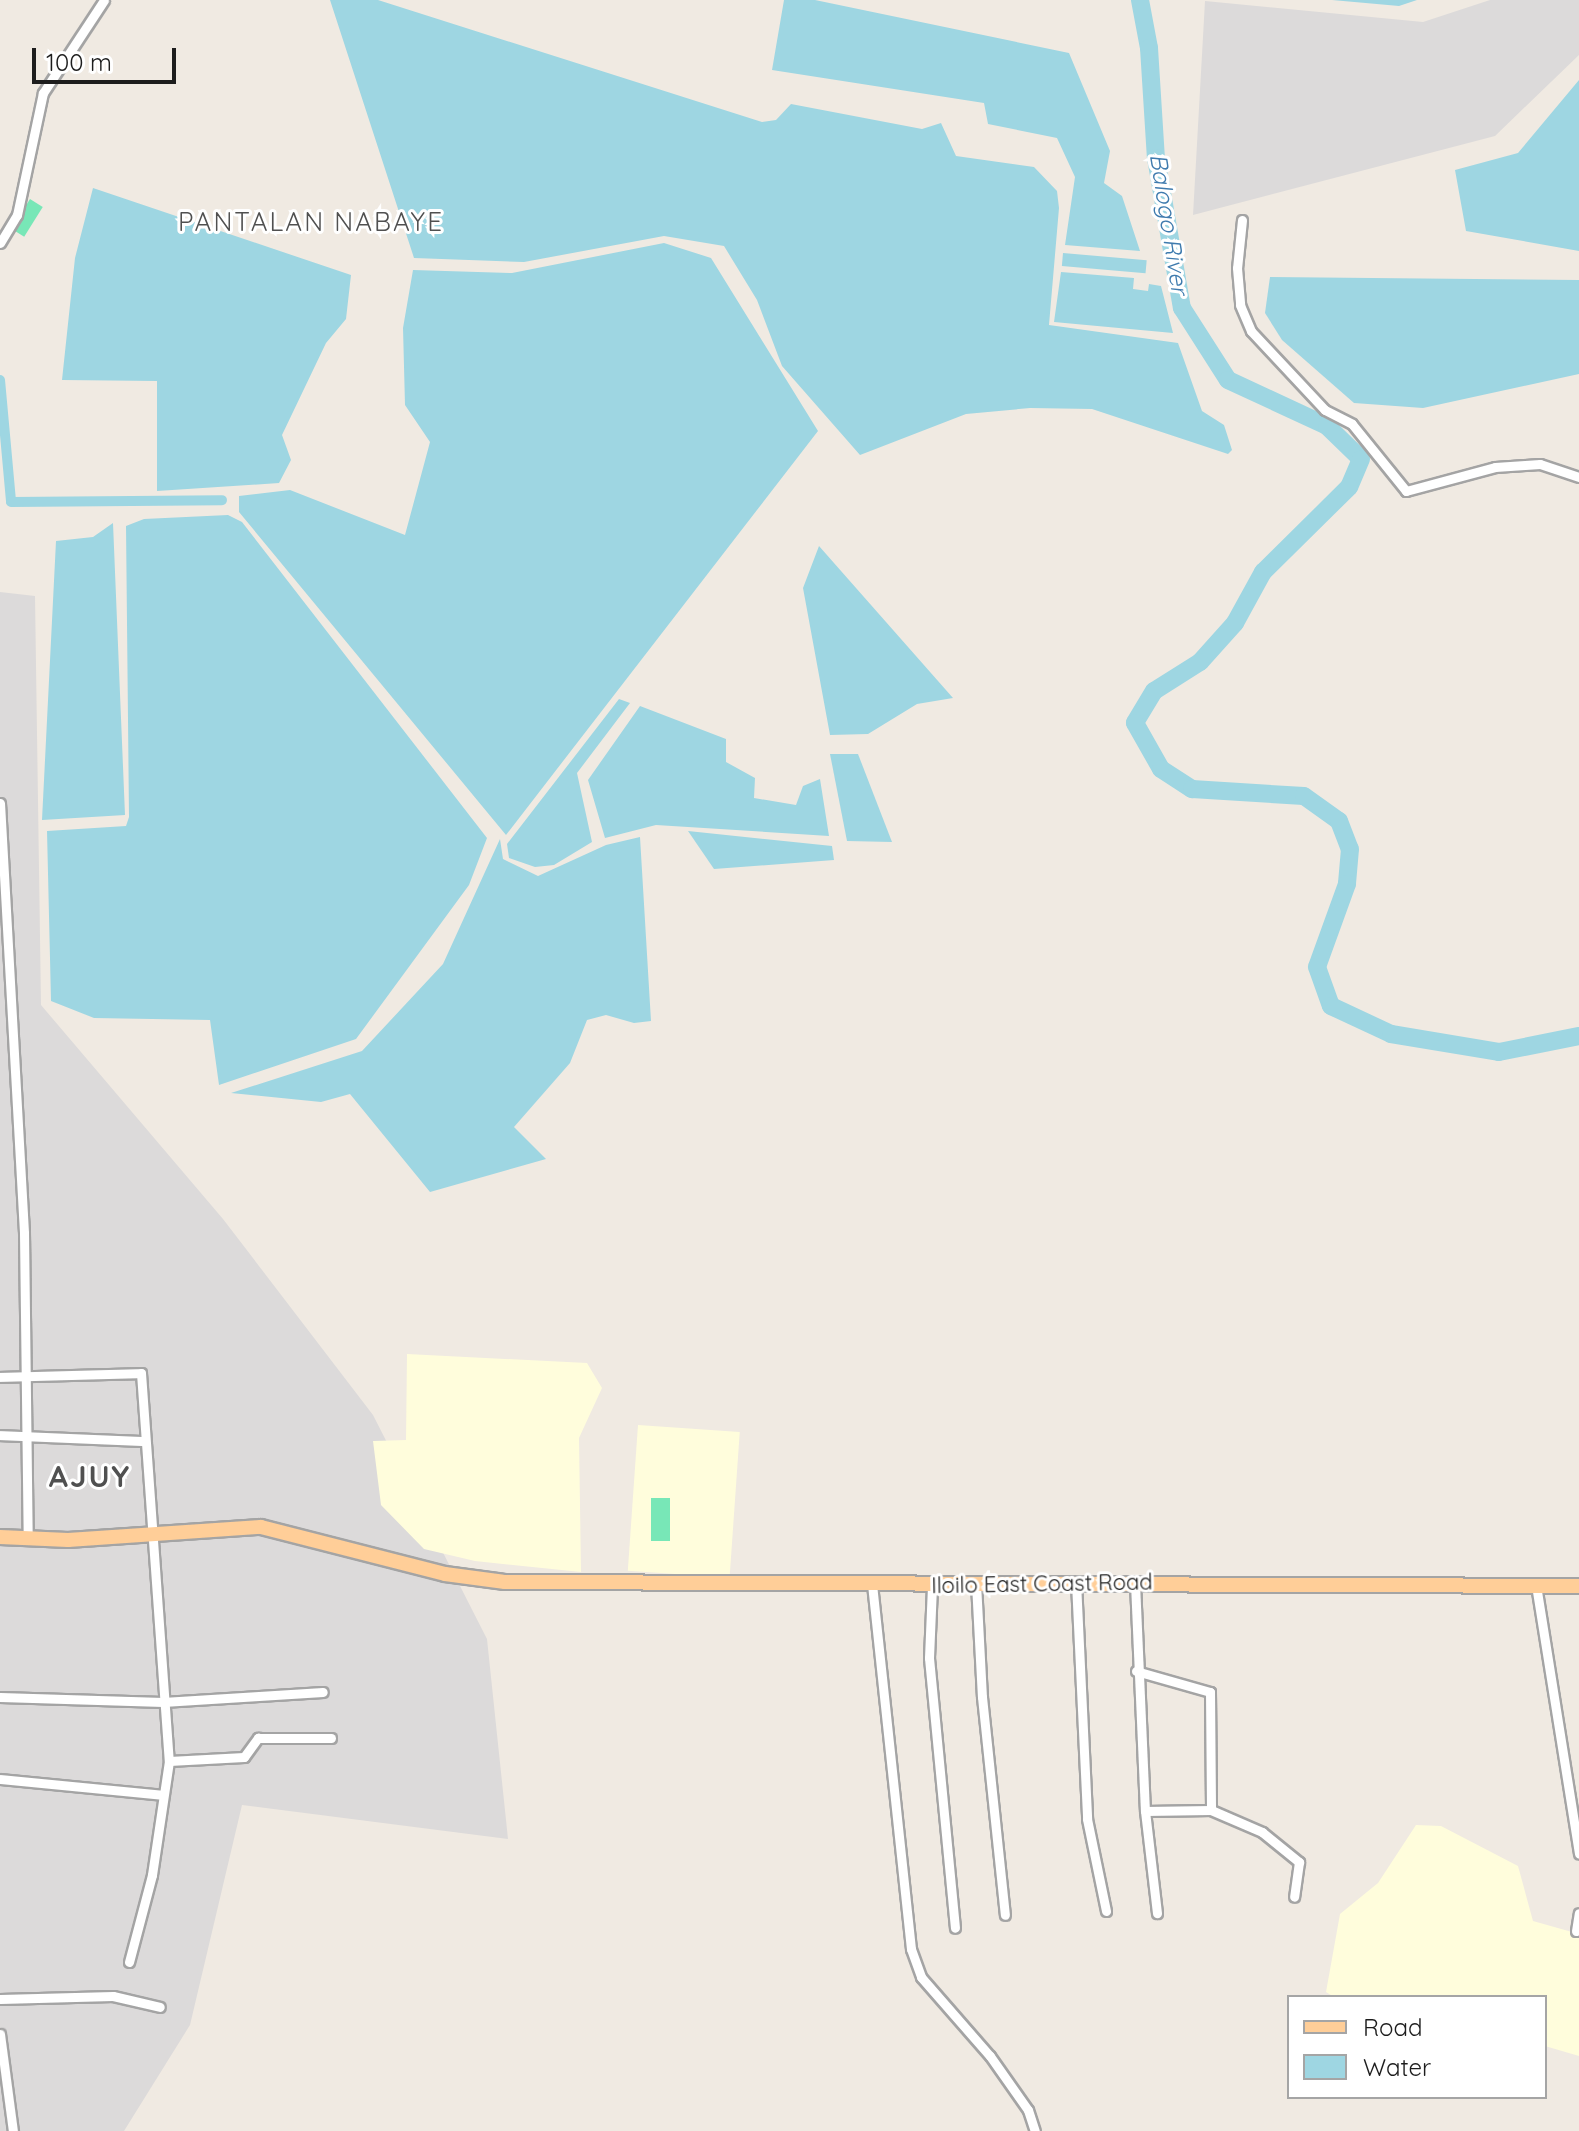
<!DOCTYPE html>
<html>
<head>
<meta charset="utf-8">
<style>
	body { margin:0 }
	#map { position:relative; width:1579px; height:2131px; overflow:hidden; background:#f0eae2; font-family:Quicksand,sans-serif }
	div>[style] { position:absolute }
	.residential>* { inset:0; background:#dcdada }
	.education>* { inset:0; background:#fffddc; transform-origin:0 0 }
	.pitch>* { inset:0; background:#78e7b7; transform-origin:0 0 }
	.water>* { inset:0; background:#9ed6e2; transform-origin:0 0 }
	.canal>* { height:10px; margin:-5px; padding:0 5px; transform-origin:5px; border-radius:5px; background:#9ed6e2 }
	.river>* { height:18px; margin:-9px; padding:0 9px; transform-origin:9px; border-radius:9px; background:#9ed6e2 }
	.roads { filter:drop-shadow(2px 0 #a4a4a4) drop-shadow(-2px 0 #a4a4a4) drop-shadow(0 2px #a4a4a4) drop-shadow(0 -2px #a4a4a4) }
	.street>* { height:9px; margin:-4.5px; padding:0 4.5px; transform-origin:4.5px; border-radius:4.5px; background:#fff }
	.primary>* { height:14px; margin:-7px; padding:0 7px; transform-origin:7px; border-radius:7px; background:#ffce98 }
	span { translate:-50% -50%; white-space:nowrap; text-align:center; line-height:1.15; -webkit-text-stroke:6px #fff; paint-order:stroke }
	.street-label { font-size:22px; color:#1d1d1d }
	.water-label { font-size:24px; color:#3f7bae; font-style:italic }
	.quarter-label { font-size:26px; color:#505050; letter-spacing:2px }
	.district-label { font-size:30px; color:#505050; font-weight:700; letter-spacing:2px }
	.legend { position:absolute; left:1287px; top:1995px; width:260px; height:104px; box-sizing:border-box; background:#fff; border:2px solid #a5a5a5; margin:0; padding:10px 14px; list-style:none; font-size:24px; color:#1d1d1d }
	.legend li { display:flex; align-items:center; gap:16px; height:40px }
	.legend b { width:40px; border:2px solid #a5a5a5 }
	.scale { position:absolute; left:32px; top:48px; width:144px; height:36px; box-sizing:border-box; border:4px solid #1d1d1d; border-top:0; padding-left:10px; font-size:24px; line-height:28px; white-space:nowrap; color:#1d1d1d; -webkit-text-stroke:6px #fff; paint-order:stroke }
</style>
</head>
<body>
<div id="map">
	<div class="residential">
		<div style="clip-path:polygon(1490px 0,1579px 0,1579px 55px,1495px 136px,1193px 215px,1205px 1px,1423px 22px)"></div>
		<div style="clip-path:polygon(0 592px,35px 596px,41px 1005px,223px 1219px,373px 1415px,487px 1639px,508px 1839px,242px 1805px,190px 2025px,124px 2131px,0 2131px)"></div>
	</div>
	<div class="education">
		<div style="clip-path:polygon(407px 1354px,587px 1363px,602px 1388px,579px 1438px,581px 1572px,475px 1561px,424px 1549px,381px 1505px,373px 1441px,406px 1440px)"></div>
		<div style="left:638px;top:1425px;width:102px;height:146px;rotate:4deg"></div>
		<div style="clip-path:polygon(1416px 1825px,1441px 1826px,1518px 1866px,1533px 1921px,1579px 1934px,1579px 2056px,1545px 2046px,1545px 1997px,1334px 1997px,1326px 1992px,1340px 1914px,1378px 1883px)"></div>
	</div>
	<div class="pitch">
		<div style="left:30px;top:199px;width:15px;height:35px;rotate:32deg"></div>
		<div style="left:651px;top:1498px;width:19px;height:43px"></div>
	</div>
	<div class="water">
		<div style="clip-path:polygon(330px 0,378px 0,762px 122px,776px 120px,791px 104px,922px 129px,941px 123px,956px 156px,1034px 167px,1057px 191px,1059px 208px,1049px 325px,1178px 343px,1202px 411px,1224px 425px,1232px 450px,1228px 454px,1092px 409px,1030px 408px,966px 414px,860px 455px,782px 366px,757px 300px,724px 246px,664px 236px,524px 262px,414px 258px)"></div>
		<div style="clip-path:polygon(784px 0,815px 0,1069px 53px,1110px 151px,1104px 183px,1122px 196px,1140px 251px,1065px 245px,1075px 177px,1057px 138px,988px 124px,984px 103px,772px 70px)"></div>
		<div style="clip-path:polygon(1332px 0,1417px 0,1399px 6px)"></div>
		<div style="clip-path:polygon(1579px 80px,1579px 251px,1466px 231px,1455px 170px,1518px 153px)"></div>
		<div style="clip-path:polygon(93px 188px,351px 275px,346px 319px,326px 343px,282px 435px,291px 460px,279px 483px,157px 491px,157px 381px,62px 380px,75px 258px)"></div>
		<div style="clip-path:polygon(664px 243px,711px 258px,818px 431px,506px 835px,239px 512px,239px 496px,290px 490px,405px 535px,430px 442px,405px 405px,403px 328px,413px 270px,512px 273px)"></div>
		<div style="left:1063px;top:253px;width:84px;height:13px;rotate:5deg"></div>
		<div style="clip-path:polygon(1061px 272px,1134px 278px,1133px 289px,1148px 291px,1149px 284px,1161px 286px,1173px 333px,1054px 322px)"></div>
		<div style="clip-path:polygon(1270px 277px,1579px 280px,1579px 374px,1423px 408px,1354px 403px,1282px 340px,1265px 313px)"></div>
		<div style="clip-path:polygon(228px 515px,242px 522px,487px 838px,469px 885px,356px 1039px,219px 1085px,210px 1020px,94px 1018px,51px 1001px,47px 831px,126px 826px,129px 817px,126px 526px,144px 519px)"></div>
		<div style="clip-path:polygon(113px 523px,125px 815px,42px 820px,56px 541px,93px 537px)"></div>
		<div style="clip-path:polygon(819px 546px,953px 698px,917px 704px,868px 734px,830px 735px,803px 588px)"></div>
		<div style="clip-path:polygon(619px 699px,630px 703px,577px 773px,592px 842px,554px 865px,535px 867px,509px 858px,507px 844px)"></div>
		<div style="clip-path:polygon(640px 706px,726px 739px,726px 762px,755px 778px,754px 798px,796px 805px,803px 786px,820px 779px,829px 836px,656px 825px,605px 838px,588px 780px)"></div>
		<div style="clip-path:polygon(830px 754px,858px 754px,892px 842px,847px 841px)"></div>
		<div style="clip-path:polygon(688px 831px,832px 846px,834px 860px,714px 869px)"></div>
		<div style="clip-path:polygon(640px 837px,651px 1021px,634px 1023px,606px 1015px,587px 1020px,570px 1063px,514px 1127px,546px 1159px,430px 1192px,350px 1094px,321px 1102px,231px 1093px,362px 1051px,443px 964px,500px 839px,503px 859px,538px 876px,606px 845px)"></div>
	</div>
	<div class="canal">
		<div style="left:0;top:380px;width:122px;rotate:84.8deg"></div>
		<div style="left:11px;top:502px;width:211px;rotate:-0.5deg"></div>
	</div>
	<div class="river">
		<div style="left:1140px;top:0;width:49px;rotate:79.4deg"></div>
		<div style="left:1149px;top:48px;width:110px;rotate:86.4deg"></div>
		<div style="left:1156px;top:158px;width:152px;rotate:80.2deg"></div>
		<div style="left:1182px;top:308px;width:85px;rotate:57.4deg"></div>
		<div style="left:1228px;top:380px;width:109px;rotate:24.9deg"></div>
		<div style="left:1327px;top:426px;width:47px;rotate:44.1deg"></div>
		<div style="left:1361px;top:459px;width:30px;rotate:113deg"></div>
		<div style="left:1349px;top:487px;width:121px;rotate:135.3deg"></div>
		<div style="left:1263px;top:572px;width:58px;rotate:118.8deg"></div>
		<div style="left:1235px;top:623px;width:52px;rotate:131.9deg"></div>
		<div style="left:1200px;top:662px;width:54px;rotate:147.8deg"></div>
		<div style="left:1154px;top:691px;width:37px;rotate:121deg"></div>
		<div style="left:1135px;top:723px;width:53px;rotate:60.5deg"></div>
		<div style="left:1161px;top:769px;width:37px;rotate:33deg"></div>
		<div style="left:1192px;top:789px;width:112px;rotate:3.6deg"></div>
		<div style="left:1304px;top:796px;width:43px;rotate:35.5deg"></div>
		<div style="left:1339px;top:821px;width:30px;rotate:69deg"></div>
		<div style="left:1350px;top:849px;width:35px;rotate:95deg"></div>
		<div style="left:1347px;top:884px;width:88px;rotate:109.9deg"></div>
		<div style="left:1317px;top:967px;width:41px;rotate:70.3deg"></div>
		<div style="left:1331px;top:1006px;width:66px;rotate:25deg"></div>
		<div style="left:1391px;top:1034px;width:109px;rotate:9.5deg"></div>
		<div style="left:1499px;top:1052px;width:82px;rotate:-11.3deg"></div>
	</div>
	<div class="roads">
		<div class="street">
			<div style="left:1242px;top:220px;width:48px;rotate:95.9deg"></div>
			<div style="left:1237px;top:268px;width:37px;rotate:85deg"></div>
			<div style="left:1240px;top:305px;width:28px;rotate:67deg"></div>
			<div style="left:1251px;top:331px;width:108px;rotate:46.9deg"></div>
			<div style="left:1325px;top:410px;width:30px;rotate:27deg"></div>
			<div style="left:1352px;top:424px;width:86px;rotate:51.1deg"></div>
			<div style="left:1406px;top:491px;width:92px;rotate:-15.1deg"></div>
			<div style="left:1495px;top:467px;width:45px;rotate:-3.8deg"></div>
			<div style="left:1540px;top:464px;width:41px;rotate:18.4deg"></div>
			<div style="left:0;top:243px;width:33px;rotate:-59deg"></div>
			<div style="left:17px;top:215px;width:125px;rotate:-78deg"></div>
			<div style="left:43px;top:93px;width:111px;rotate:-56.7deg"></div>
			<div style="left:0;top:803px;width:431px;rotate:86.8deg"></div>
			<div style="left:24px;top:1233px;width:307px;rotate:89.3deg"></div>
			<div style="left:0;top:1377px;width:141px;rotate:-1.6deg"></div>
			<div style="left:141px;top:1373px;width:389px;rotate:85.9deg"></div>
			<div style="left:169px;top:1761px;width:115px;rotate:98.5deg"></div>
			<div style="left:152px;top:1875px;width:90px;rotate:104.8deg"></div>
			<div style="left:0;top:1435px;width:143px;rotate:2.4deg"></div>
			<div style="left:1076px;top:1582px;width:237px;rotate:87.3deg"></div>
			<div style="left:1087px;top:1819px;width:94px;rotate:78.3deg"></div>
			<div style="left:976px;top:1583px;width:114px;rotate:87deg"></div>
			<div style="left:982px;top:1697px;width:219px;rotate:84deg"></div>
			<div style="left:1135px;top:1583px;width:228px;rotate:87.5deg"></div>
			<div style="left:1145px;top:1811px;width:103px;rotate:83.3deg"></div>
			<div style="left:872px;top:1584px;width:367px;rotate:83.9deg"></div>
			<div style="left:911px;top:1949px;width:30px;rotate:70deg"></div>
			<div style="left:921px;top:1977px;width:105px;rotate:48.9deg"></div>
			<div style="left:990px;top:2056px;width:66px;rotate:54.9deg"></div>
			<div style="left:1028px;top:2110px;width:22px;rotate:72deg"></div>
			<div style="left:1536px;top:1585px;width:272px;rotate:80.9deg"></div>
			<div style="left:932px;top:1586px;width:72px;rotate:92.4deg"></div>
			<div style="left:929px;top:1658px;width:271px;rotate:84.5deg"></div>
			<div style="left:1136px;top:1671px;width:77px;rotate:15.8deg"></div>
			<div style="left:1210px;top:1692px;width:118px;rotate:89.5deg"></div>
			<div style="left:1211px;top:1810px;width:56px;rotate:23.3deg"></div>
			<div style="left:1262px;top:1832px;width:48px;rotate:39deg"></div>
			<div style="left:1299px;top:1862px;width:35px;rotate:98deg"></div>
			<div style="left:0;top:1697px;width:163px;rotate:1.8deg"></div>
			<div style="left:163px;top:1702px;width:160px;rotate:-3.6deg"></div>
			<div style="left:169px;top:1761px;width:75px;rotate:-3.1deg"></div>
			<div style="left:244px;top:1757px;width:24px;rotate:-54deg"></div>
			<div style="left:258px;top:1738px;width:73px"></div>
			<div style="left:0;top:1779px;width:163px;rotate:5.6deg"></div>
			<div style="left:1145px;top:1811px;width:66px;rotate:-0.9deg"></div>
			<div style="left:1576px;top:1931px;width:18px;rotate:-81deg"></div>
			<div style="left:0;top:1999px;width:113px;rotate:-1.5deg"></div>
			<div style="left:113px;top:1996px;width:48px;rotate:13.2deg"></div>
			<div style="left:0;top:2034px;width:98px;rotate:82.4deg"></div>
		</div>
		<div class="primary">
			<div style="left:0;top:1537px;width:68px;rotate:2.5deg"></div>
			<div style="left:68px;top:1540px;width:193px;rotate:-3.9deg"></div>
			<div style="left:261px;top:1527px;width:190px;rotate:14.3deg"></div>
			<div style="left:445px;top:1574px;width:61px;rotate:7.6deg"></div>
			<div style="left:505px;top:1582px;width:1074px;rotate:0.21deg"></div>
		</div>
	</div>
	<div class="street-label">
		<span style="left:1042px;top:1584px;rotate:-1deg">Iloilo East Coast Road</span>
	</div>
	<div class="water-label">
		<span style="left:1169px;top:224px;rotate:81deg">Balogo River</span>
	</div>
	<div class="quarter-label">
		<span style="left:311px;top:222px">PANTALAN NABAYE</span>
	</div>
	<div class="district-label">
		<span style="left:90px;top:1476px">AJUY</span>
	</div>
	<ul class="legend">
	<li><b style="height:10px;background:#ffce98"></b>Road</li>
	<li><b style="height:22px;background:#9ed6e2"></b>Water</li>
	</ul>
	<div class="scale">100 m</div>
</div>
</body>
</html>
